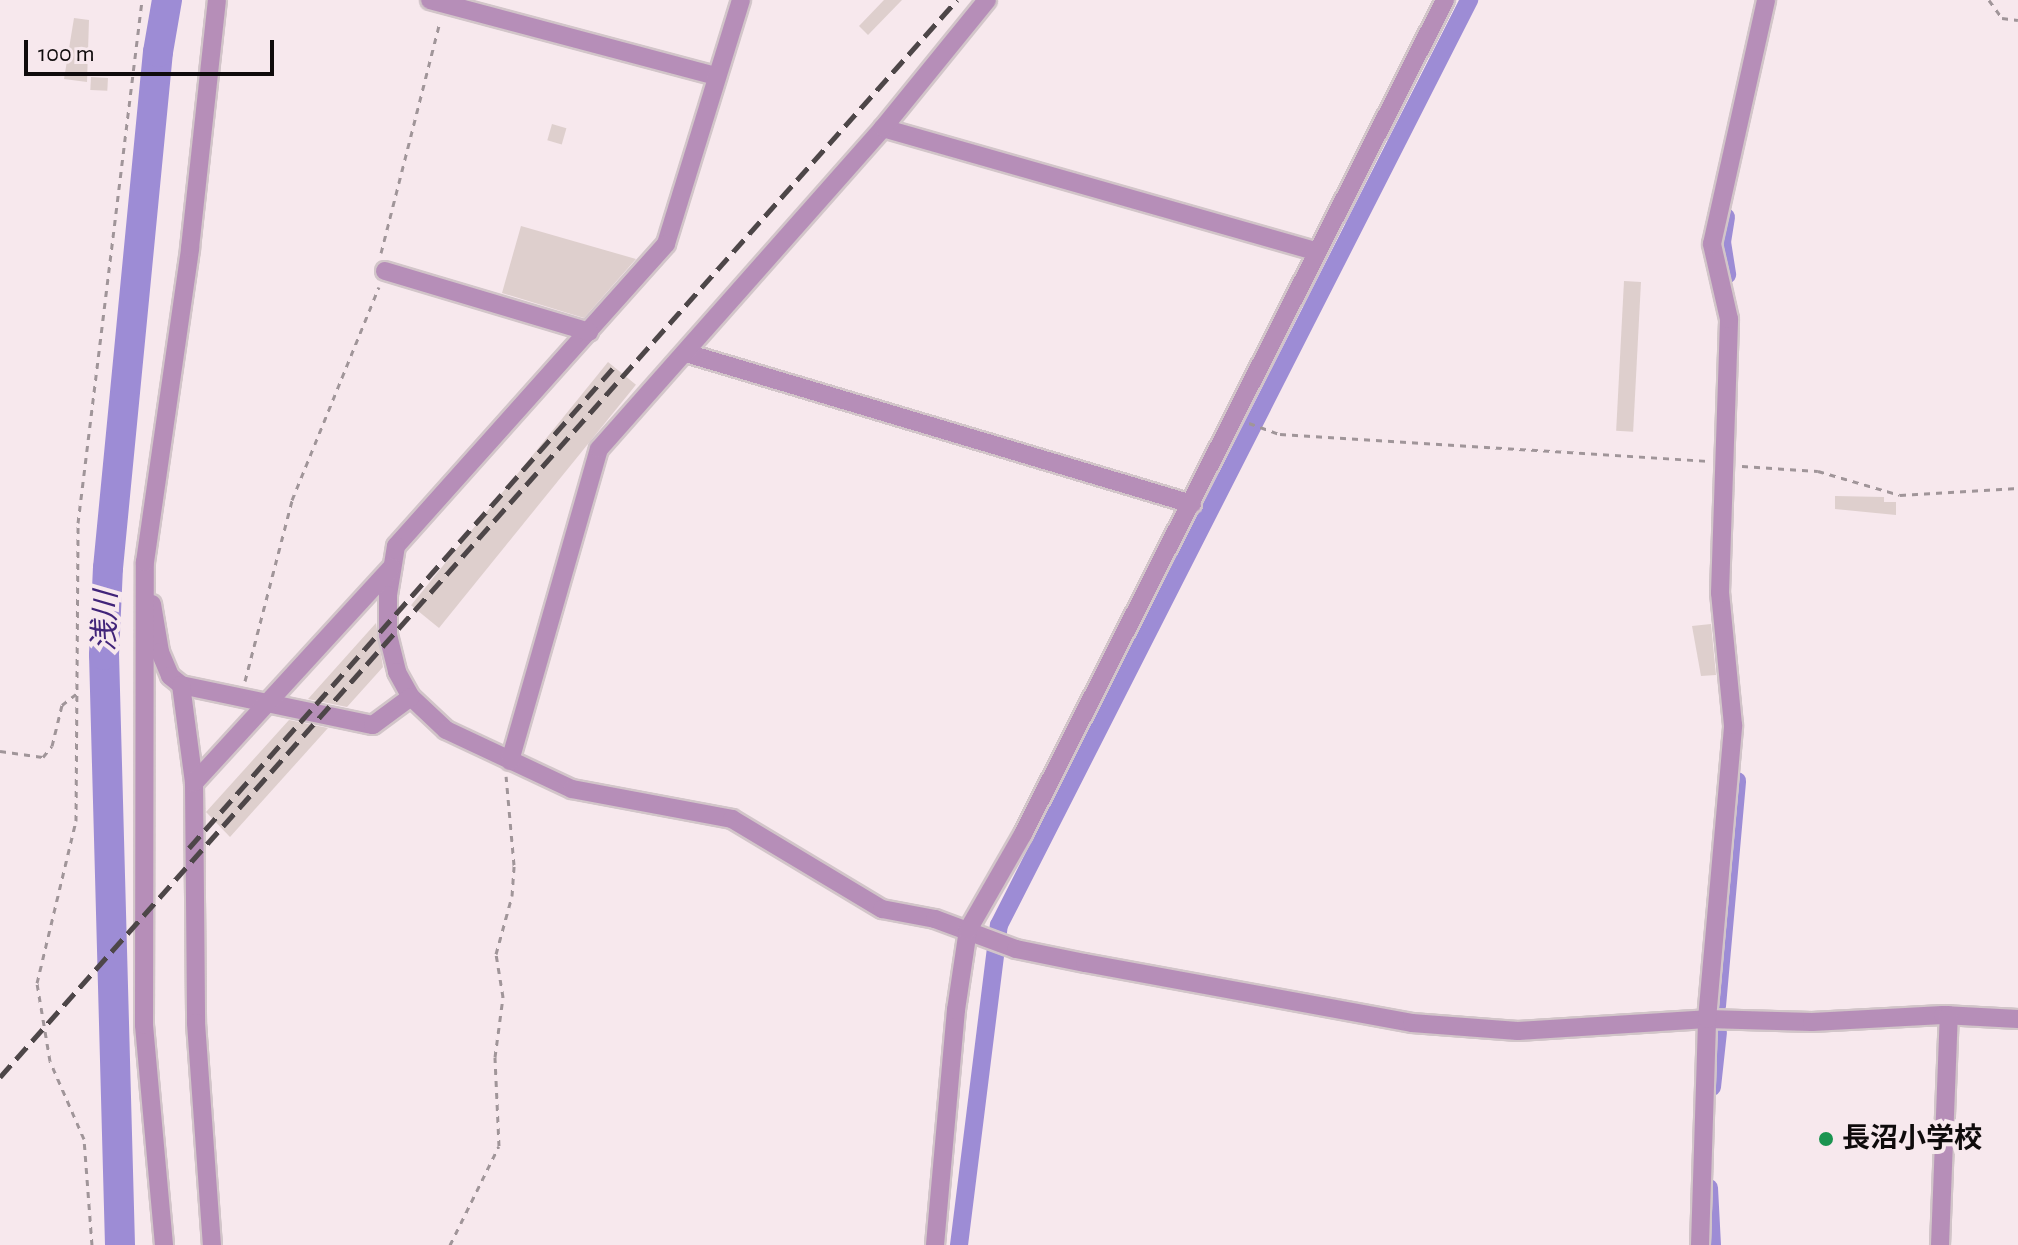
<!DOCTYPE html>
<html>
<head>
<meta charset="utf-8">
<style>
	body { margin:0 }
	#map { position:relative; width:2018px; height:1245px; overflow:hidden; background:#f7e8ed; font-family:"Alegreya Sans","Noto Sans JP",sans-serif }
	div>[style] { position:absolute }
	.canal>* { height:18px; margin:-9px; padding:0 9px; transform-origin:9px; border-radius:9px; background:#9d8cd5 }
	.river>* { height:30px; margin:-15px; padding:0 15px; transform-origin:15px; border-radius:15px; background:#9d8cd5 }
	.building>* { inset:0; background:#decfcd; transform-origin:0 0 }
	.path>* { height:3px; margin-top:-1.5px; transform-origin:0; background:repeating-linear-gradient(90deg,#a09599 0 6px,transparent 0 12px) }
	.roads { filter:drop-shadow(2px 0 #d2c5c9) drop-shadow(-2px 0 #d2c5c9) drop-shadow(0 2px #d2c5c9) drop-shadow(0 -2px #d2c5c9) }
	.minor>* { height:18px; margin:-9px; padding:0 9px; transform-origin:9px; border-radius:9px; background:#b68eb8 }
	.rail>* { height:5px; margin-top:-2.5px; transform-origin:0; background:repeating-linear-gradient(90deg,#4d4648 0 16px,transparent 0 24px) }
	.dots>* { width:22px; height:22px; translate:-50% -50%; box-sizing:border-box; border:4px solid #f7e8ed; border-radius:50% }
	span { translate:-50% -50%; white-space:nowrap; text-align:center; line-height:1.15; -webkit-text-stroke:8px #f7e8ed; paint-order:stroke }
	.poi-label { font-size:28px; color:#0f0b0c; font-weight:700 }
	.left { translate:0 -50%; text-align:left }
	.water-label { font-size:30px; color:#412479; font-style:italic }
	.scale { position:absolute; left:24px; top:40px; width:250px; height:36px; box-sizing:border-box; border:4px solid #0f0b0c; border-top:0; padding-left:10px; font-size:24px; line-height:28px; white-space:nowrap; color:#0f0b0c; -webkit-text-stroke:6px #f7e8ed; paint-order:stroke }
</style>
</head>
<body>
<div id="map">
	<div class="canal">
		<div style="left:1726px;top:217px;width:25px;rotate:99deg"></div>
		<div style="left:1722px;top:242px;width:33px;rotate:81deg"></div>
		<div style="left:1717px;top:1006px;width:226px;rotate:-84.9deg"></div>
		<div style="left:1712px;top:1087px;width:55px;rotate:-83.8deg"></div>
		<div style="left:1709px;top:1188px;width:57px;rotate:87deg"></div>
		<div style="left:959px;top:1245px;width:322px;rotate:-82.9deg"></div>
		<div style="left:999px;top:925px;width:1038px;rotate:-63.06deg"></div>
	</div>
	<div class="river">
		<div style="left:120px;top:1245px;width:590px;rotate:-91.55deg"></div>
		<div style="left:104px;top:655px;width:87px;rotate:-87.4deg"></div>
		<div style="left:108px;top:568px;width:518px;rotate:-84.47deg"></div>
		<div style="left:158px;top:52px;width:53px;rotate:-80.2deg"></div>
	</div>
	<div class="building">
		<div style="clip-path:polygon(884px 0,902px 0,868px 35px,859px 26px)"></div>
		<div style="clip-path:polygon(74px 18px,89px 20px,87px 82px,64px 79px)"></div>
		<div style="left:91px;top:77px;width:17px;height:13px;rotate:3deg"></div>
		<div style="left:552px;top:124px;width:15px;height:17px;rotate:16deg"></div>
		<div style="clip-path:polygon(521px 226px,636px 259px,584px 318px,502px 293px)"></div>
		<div style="left:1624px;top:281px;width:17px;height:150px;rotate:3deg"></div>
		<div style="left:608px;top:362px;width:36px;height:313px;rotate:39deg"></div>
		<div style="clip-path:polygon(1835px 496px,1884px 497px,1884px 502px,1896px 502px,1896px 515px,1835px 509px)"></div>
		<div style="clip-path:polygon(376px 623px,383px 667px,347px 707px,308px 699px)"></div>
		<div style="clip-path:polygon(1711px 624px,1716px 675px,1701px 676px,1692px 626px)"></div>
		<div style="clip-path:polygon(289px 720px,328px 728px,230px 837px,206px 812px)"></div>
	</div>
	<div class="path">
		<div style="left:1989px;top:0;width:22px;rotate:54deg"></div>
		<div style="left:2002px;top:18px;width:16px;rotate:7deg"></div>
		<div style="left:381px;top:253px;width:239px;rotate:-75.7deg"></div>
		<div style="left:1249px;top:423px;width:33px;rotate:20deg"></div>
		<div style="left:1280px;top:434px;width:428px;rotate:3.6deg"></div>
		<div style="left:1742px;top:466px;width:76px;rotate:3.8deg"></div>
		<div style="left:1818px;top:471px;width:85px;rotate:16.3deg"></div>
		<div style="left:1900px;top:495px;width:118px;rotate:-3.4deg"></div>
		<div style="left:245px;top:681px;width:187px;rotate:-75.4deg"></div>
		<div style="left:292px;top:500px;width:230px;rotate:-67.8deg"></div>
		<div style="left:0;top:751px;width:43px;rotate:7.9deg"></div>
		<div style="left:43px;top:757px;width:14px;rotate:-51deg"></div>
		<div style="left:52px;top:746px;width:42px;rotate:-76.3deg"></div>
		<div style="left:62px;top:705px;width:18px;rotate:-38deg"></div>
		<div style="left:92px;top:1245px;width:106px;rotate:-94.3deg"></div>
		<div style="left:84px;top:1139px;width:85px;rotate:-113.6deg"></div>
		<div style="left:50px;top:1061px;width:79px;rotate:-99.5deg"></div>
		<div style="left:37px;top:983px;width:167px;rotate:-76.5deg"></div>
		<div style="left:76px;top:821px;width:298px;rotate:-89.6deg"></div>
		<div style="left:78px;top:523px;width:527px;rotate:-83.02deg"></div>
		<div style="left:450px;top:1245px;width:110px;rotate:-63.7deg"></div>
		<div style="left:499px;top:1146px;width:89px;rotate:-92.6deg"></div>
		<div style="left:495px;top:1057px;width:61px;rotate:-82.4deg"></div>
		<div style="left:503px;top:997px;width:44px;rotate:-99.2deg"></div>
		<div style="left:496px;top:954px;width:60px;rotate:-74.6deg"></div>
		<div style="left:512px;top:896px;width:31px;rotate:-86deg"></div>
		<div style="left:514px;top:865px;width:89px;rotate:-95.1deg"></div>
	</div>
	<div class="roads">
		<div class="minor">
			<div style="left:430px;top:0;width:295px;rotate:14.9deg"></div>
			<div style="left:741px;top:0;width:255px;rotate:107.1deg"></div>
			<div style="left:666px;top:244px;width:405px;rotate:131.8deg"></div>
			<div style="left:396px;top:546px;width:50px;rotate:99.3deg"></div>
			<div style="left:388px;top:595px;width:40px;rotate:90deg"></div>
			<div style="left:388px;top:635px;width:38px;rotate:76deg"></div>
			<div style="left:397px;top:672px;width:29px;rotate:61deg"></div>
			<div style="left:411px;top:697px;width:48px;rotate:43.3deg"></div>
			<div style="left:446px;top:730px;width:139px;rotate:25.1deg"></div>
			<div style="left:572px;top:789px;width:163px;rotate:10.6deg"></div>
			<div style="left:732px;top:819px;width:175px;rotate:31deg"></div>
			<div style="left:882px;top:909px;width:54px;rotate:10.7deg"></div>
			<div style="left:935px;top:919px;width:86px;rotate:20.3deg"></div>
			<div style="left:1016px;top:949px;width:70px;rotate:11.5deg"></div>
			<div style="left:1085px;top:963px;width:332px;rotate:10.4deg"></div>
			<div style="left:1412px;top:1023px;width:106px;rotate:4.3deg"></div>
			<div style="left:1518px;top:1031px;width:189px;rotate:-3.6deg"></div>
			<div style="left:1707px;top:1019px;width:105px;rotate:1.6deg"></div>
			<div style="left:1812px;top:1022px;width:131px;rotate:-3.1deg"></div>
			<div style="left:1943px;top:1015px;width:75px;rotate:3.1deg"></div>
			<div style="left:883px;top:128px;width:450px;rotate:15.9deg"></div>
			<div style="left:385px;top:271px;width:213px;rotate:16.6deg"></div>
			<div style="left:686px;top:353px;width:528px;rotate:16.62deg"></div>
			<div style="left:152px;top:604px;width:49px;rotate:80.5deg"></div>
			<div style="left:160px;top:652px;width:26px;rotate:67deg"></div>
			<div style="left:170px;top:676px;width:14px;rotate:39deg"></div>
			<div style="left:181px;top:685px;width:196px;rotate:11.8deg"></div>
			<div style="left:373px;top:725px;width:47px;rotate:-36.4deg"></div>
			<div style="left:181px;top:685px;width:99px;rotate:82.4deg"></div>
			<div style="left:194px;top:783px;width:240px;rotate:89.5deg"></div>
			<div style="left:196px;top:1023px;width:223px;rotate:85.9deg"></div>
			<div style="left:510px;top:761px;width:324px;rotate:-74.1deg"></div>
			<div style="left:599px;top:449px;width:429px;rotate:-48.5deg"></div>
			<div style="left:883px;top:128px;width:165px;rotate:-50.9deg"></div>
			<div style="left:194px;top:783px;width:293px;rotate:-47.5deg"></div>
			<div style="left:164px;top:1245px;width:221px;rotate:-95.2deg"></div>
			<div style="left:144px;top:1025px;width:463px;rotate:-89.9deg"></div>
			<div style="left:145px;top:562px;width:317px;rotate:-81.8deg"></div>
			<div style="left:190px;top:248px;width:249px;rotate:-83.8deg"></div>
			<div style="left:935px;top:1245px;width:236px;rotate:-84.9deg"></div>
			<div style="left:956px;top:1010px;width:81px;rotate:-81.5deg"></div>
			<div style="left:968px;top:930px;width:111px;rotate:-60.2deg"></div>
			<div style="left:1023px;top:834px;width:935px;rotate:-63.16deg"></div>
			<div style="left:1700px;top:1245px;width:226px;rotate:-88.2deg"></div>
			<div style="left:1707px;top:1019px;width:295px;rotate:-84.9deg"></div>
			<div style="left:1733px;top:725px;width:133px;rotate:-95.6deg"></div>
			<div style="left:1720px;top:593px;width:274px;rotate:-88.1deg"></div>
			<div style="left:1729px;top:319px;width:77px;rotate:-102.8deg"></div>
			<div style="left:1712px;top:244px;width:250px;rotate:-77.5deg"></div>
			<div style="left:1940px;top:1245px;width:230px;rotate:-87.8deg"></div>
		</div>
	</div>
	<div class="rail">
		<div style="left:189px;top:848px;width:640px;rotate:-48.54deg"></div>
		<div style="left:0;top:1077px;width:1441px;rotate:-48.38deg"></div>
	</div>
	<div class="dots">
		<div style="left:1826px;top:1139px;background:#1b9450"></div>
	</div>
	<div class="poi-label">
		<span class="left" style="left:1842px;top:1139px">長沼小学校</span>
	</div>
	<div class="water-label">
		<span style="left:106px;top:621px;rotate:-88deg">浅川</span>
	</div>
	<div class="scale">100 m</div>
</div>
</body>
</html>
